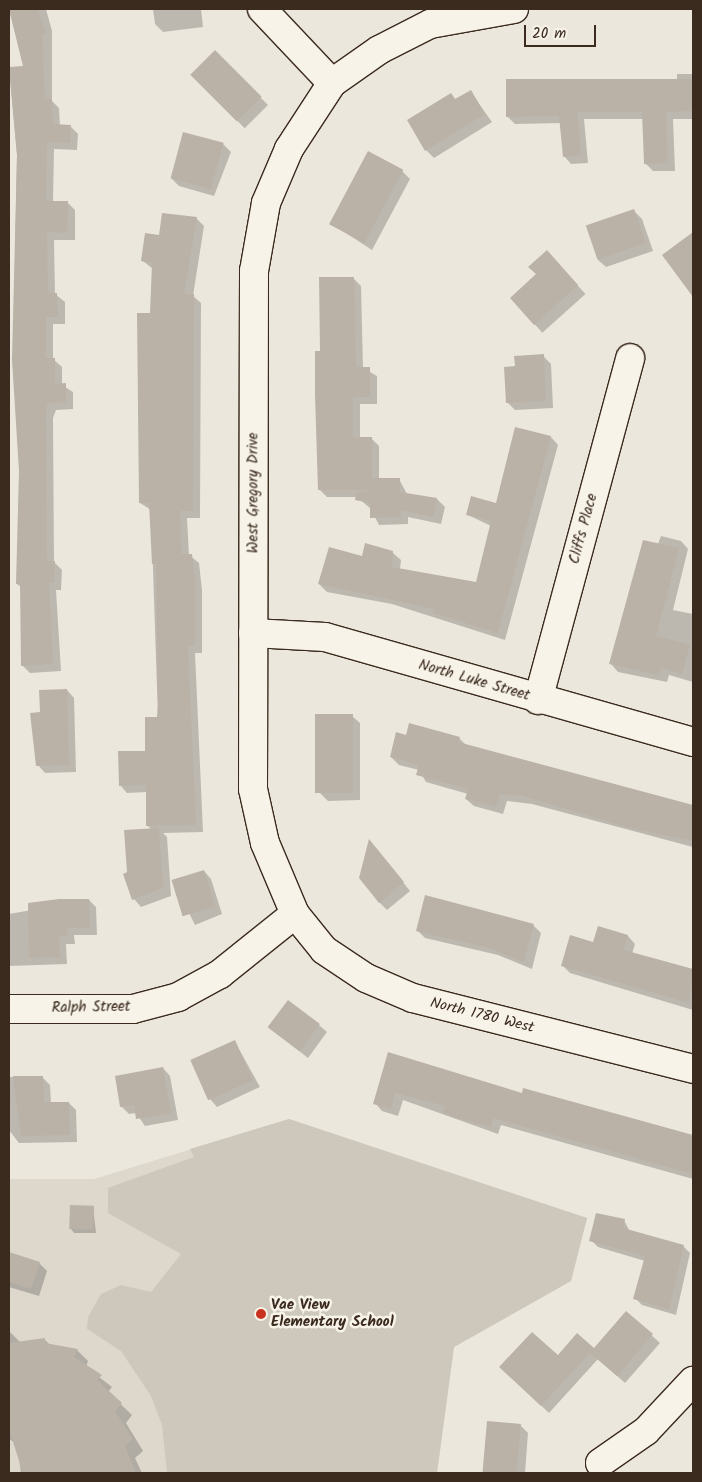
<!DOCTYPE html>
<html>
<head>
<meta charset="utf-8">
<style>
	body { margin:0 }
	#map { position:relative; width:702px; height:1482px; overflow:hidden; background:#ece7dc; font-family:Kalam,sans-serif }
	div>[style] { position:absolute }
	.built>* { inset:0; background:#ddd7cc }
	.green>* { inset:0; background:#cec8bc }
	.shadow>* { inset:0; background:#0003; transform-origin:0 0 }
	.building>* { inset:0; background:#bab2a7; transform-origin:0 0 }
	.roads { filter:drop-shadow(1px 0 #3b2a1e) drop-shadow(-1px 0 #3b2a1e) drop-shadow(0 1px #3b2a1e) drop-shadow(0 -1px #3b2a1e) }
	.minor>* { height:28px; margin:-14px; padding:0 14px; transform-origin:14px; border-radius:14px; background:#f7f3e8 }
	.dots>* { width:14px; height:14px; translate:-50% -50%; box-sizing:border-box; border:2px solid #f7f3e8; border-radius:50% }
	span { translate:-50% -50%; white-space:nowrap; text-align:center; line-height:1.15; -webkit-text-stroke:5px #f7f3e8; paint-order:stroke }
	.street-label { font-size:15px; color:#3b2a1e }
	.poi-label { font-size:15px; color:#3b2a1e; font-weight:700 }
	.left { translate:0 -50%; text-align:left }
	.frame { position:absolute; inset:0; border:10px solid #3b2a1e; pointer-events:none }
	.scale { position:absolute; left:524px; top:25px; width:72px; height:22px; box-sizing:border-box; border:2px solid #3b2a1e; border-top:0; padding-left:6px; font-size:15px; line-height:18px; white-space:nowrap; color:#3b2a1e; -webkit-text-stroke:4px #f7f3e8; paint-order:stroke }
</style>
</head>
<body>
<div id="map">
	<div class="built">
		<div style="clip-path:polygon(289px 1119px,587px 1218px,571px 1281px,454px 1347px,437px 1473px,9px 1473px,9px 1179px,94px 1179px)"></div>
	</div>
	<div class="green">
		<div style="clip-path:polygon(289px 1119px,587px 1218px,571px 1281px,454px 1347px,437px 1473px,167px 1473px,162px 1425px,151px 1396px,121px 1351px,87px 1329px,88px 1317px,101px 1294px,121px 1285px,151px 1292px,181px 1254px,108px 1213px,108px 1188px,194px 1157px,190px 1149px)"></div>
	</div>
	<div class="shadow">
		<div style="clip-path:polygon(9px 9px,46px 9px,52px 31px,52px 101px,59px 108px,60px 126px,70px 126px,78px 134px,77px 150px,54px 149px,53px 202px,67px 202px,75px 210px,75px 240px,54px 240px,55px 294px,65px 302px,65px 324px,53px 324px,53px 359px,62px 367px,62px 385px,73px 392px,73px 409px,56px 410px,53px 418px,54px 562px,62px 570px,61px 590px,56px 590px,61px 671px,30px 673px,22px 665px,21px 587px,17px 584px,21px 471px,13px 360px,17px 155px,9px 68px,24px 67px)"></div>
		<div style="clip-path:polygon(153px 9px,201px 9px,203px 27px,163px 32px,155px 24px)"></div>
		<div style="left:215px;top:52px;width:75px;height:33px;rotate:45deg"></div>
		<div style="clip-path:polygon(677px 74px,693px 74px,693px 119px,673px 119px,675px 171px,653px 171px,645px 163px,643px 119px,584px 119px,588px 163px,571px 164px,564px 156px,561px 123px,515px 124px,507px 116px,677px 80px)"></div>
		<div style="clip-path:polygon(470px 91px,492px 122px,434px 158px,426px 150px,451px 94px,456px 100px)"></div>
		<div style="clip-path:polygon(223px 144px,231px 152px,214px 196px,179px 186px,171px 178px)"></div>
		<div style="clip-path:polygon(402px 171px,410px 179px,372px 250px,332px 224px)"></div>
		<div style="clip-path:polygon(634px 211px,642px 219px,653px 251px,606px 267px,598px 260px)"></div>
		<div style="clip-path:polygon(196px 218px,204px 226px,193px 296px,201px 303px,200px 518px,187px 518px,189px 555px,199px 563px,202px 590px,202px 653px,195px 653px,203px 832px,163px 833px,167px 837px,171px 896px,141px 907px,134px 899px,128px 873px,152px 830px,147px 825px,147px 792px,127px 793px,120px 785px,146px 752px,158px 718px,151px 510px,140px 503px,153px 269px,143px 261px,161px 236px)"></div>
		<div style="clip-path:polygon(691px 236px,693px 238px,693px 295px,664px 256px)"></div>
		<div style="left:554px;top:259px;width:47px;height:58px;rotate:48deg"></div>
		<div style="clip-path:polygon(353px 278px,361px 286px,363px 368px,377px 376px,377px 404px,360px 404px,360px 438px,371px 438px,379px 446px,379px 479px,399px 479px,407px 494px,437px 499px,445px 507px,441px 524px,408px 517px,408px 524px,379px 525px,371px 509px,357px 497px,327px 497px,319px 489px,322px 352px)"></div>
		<div style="clip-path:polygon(543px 356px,551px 364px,553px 408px,515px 410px,507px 402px,516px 368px)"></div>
		<div style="clip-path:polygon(551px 437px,558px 445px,505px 640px,392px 604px,327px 592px,319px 584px,362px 557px,393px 553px,401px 560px,400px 569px,477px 583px,491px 526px,468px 515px,497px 504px)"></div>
		<div style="clip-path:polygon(661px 536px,681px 541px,688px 549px,673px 610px,693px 614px,693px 682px,669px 675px,667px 682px,618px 672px,611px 664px)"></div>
		<div style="clip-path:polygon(67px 690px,74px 698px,76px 772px,45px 773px,38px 765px,41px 714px)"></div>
		<div style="clip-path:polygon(352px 716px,360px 723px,360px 800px,328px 801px,320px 793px)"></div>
		<div style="clip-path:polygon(407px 736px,459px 738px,466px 745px,693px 808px,693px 847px,532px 804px,507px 801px,503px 814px,474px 806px,466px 799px,468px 794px,426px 782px,419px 770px,399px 765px,391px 757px)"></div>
		<div style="clip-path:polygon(376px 848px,410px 891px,387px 910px,379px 902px)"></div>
		<div style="clip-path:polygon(204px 871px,211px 879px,222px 914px,195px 925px,174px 883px)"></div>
		<div style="clip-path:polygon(426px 897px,534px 926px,541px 933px,532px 969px,498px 955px,425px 938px,417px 930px)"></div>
		<div style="clip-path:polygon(89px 900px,96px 907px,97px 935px,74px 935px,75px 944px,66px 944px,67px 964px,9px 966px,9px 914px)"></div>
		<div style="clip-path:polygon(628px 936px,635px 944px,632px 954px,693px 971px,693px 1010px,570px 973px,562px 965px,594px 944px)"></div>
		<div style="clip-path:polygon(319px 1025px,327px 1032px,308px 1058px,270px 1028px)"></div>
		<div style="clip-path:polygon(235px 1042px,260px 1087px,217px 1107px,210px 1099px)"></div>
		<div style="clip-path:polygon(389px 1054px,523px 1094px,524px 1090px,693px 1137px,693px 1179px,501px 1125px,498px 1134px,403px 1100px,398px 1116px,382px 1111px,375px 1103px)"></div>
		<div style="clip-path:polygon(163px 1068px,170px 1076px,178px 1120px,145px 1126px,136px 1113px,129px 1114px,121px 1106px)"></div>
		<div style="clip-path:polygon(9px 1077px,42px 1077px,50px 1085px,51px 1103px,69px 1103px,76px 1110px,77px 1142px,19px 1143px,9px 1130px)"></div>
		<div style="clip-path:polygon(93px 1207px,96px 1233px,74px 1233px,71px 1229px)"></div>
		<div style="clip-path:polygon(624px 1220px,630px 1232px,683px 1246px,690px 1253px,676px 1315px,642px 1305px,635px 1298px,645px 1261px,598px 1247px,591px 1240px)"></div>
		<div style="clip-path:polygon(9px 1253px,39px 1263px,47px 1271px,39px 1296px,9px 1287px)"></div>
		<div style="clip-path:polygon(626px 1312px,660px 1343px,625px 1383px,598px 1359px,549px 1413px,509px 1375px,594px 1349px)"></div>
		<div style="clip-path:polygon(9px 1331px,20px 1342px,44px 1339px,50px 1345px,77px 1350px,88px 1361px,86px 1367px,112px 1387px,108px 1392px,132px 1415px,126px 1423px,143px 1451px,135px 1458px,142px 1473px,21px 1473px,17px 1444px,9px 1439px)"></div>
		<div style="clip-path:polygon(488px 1422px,520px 1425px,528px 1433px,525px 1473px,483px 1473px)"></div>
	</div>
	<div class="building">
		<div style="clip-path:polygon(9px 9px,38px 9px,46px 33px,42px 34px,45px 99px,52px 99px,53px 124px,71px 125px,70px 143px,47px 142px,46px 201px,68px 201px,67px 233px,47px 232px,48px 293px,57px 293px,58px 317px,46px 317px,46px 358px,55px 358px,55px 384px,66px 383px,66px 402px,48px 403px,46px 410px,47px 561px,55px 561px,54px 583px,49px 583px,53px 664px,21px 666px,20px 584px,16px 584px,19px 471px,12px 360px,17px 155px,9px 67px,23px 66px)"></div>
		<div style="left:215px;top:50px;width:66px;height:35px;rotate:45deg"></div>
		<div style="clip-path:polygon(506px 79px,693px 79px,693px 111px,666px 112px,667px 163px,644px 164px,642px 112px,577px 112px,581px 155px,563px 157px,559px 116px,506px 117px)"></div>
		<div style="clip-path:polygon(471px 90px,485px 114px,425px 151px,407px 120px,451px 93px,455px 99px)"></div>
		<div style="left:183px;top:132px;width:42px;height:48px;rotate:15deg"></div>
		<div style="left:368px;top:151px;width:40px;height:83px;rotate:28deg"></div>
		<div style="left:634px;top:209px;width:36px;height:51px;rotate:71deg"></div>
		<div style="clip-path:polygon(162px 213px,197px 217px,184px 294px,194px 294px,193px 511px,180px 511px,182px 554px,192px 554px,195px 581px,195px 645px,188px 646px,196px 825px,146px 826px,146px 785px,119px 786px,118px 751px,145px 751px,145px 717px,157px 717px,158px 705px,156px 564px,152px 564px,149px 503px,139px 503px,137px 313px,150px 313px,152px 263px,141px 261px,145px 233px,159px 235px)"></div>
		<div style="clip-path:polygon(693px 232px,693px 297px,662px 255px)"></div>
		<div style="clip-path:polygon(547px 250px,578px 285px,534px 325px,510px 298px,536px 274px,528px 267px)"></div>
		<div style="clip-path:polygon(319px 277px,354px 277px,356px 367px,370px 367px,370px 397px,353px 397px,353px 437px,372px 437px,372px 478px,400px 478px,400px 492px,437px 498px,433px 517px,400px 510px,401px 517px,370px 518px,370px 503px,355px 500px,356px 493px,370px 490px,318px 490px,315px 395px,315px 351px,320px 351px)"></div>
		<div style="clip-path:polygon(544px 354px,546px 401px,506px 403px,504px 367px,515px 366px,514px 356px)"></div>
		<div style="clip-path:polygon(515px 427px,551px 436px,498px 633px,433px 613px,434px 609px,318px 584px,329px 547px,362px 556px,365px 543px,393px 551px,392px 567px,476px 582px,491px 521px,466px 515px,471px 496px,496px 503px)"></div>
		<div style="clip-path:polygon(643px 540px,679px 548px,656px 636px,690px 645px,682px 674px,661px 668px,659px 675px,609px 664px)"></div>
		<div style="clip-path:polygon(67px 689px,69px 765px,36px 766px,30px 713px,40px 712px,39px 690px)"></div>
		<div style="left:353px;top:714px;width:79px;height:38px;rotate:90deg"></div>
		<div style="clip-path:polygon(409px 723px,460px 737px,458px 742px,693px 805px,693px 841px,626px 827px,523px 796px,500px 794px,496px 807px,465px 799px,468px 789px,416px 775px,419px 765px,390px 757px,396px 732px,406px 735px)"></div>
		<div style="clip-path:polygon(159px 828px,163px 888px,132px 900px,123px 874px,127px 872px,124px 830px)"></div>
		<div style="clip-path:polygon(369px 839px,404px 882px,379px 903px,359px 878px)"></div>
		<div style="left:204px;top:870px;width:38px;height:34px;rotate:73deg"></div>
		<div style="clip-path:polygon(425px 895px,534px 924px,524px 962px,489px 948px,416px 931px)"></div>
		<div style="clip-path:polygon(59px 899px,89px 899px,90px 928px,67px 928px,67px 936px,59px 936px,60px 957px,29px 958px,28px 903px)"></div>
		<div style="clip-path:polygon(598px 926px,628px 935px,624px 950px,693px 969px,689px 1003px,561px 966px,570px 935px,593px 942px)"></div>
		<div style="left:288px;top:1000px;width:40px;height:34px;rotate:37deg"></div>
		<div style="left:235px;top:1040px;width:44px;height:49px;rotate:66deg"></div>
		<div style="clip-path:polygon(388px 1052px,522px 1093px,523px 1088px,693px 1135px,693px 1174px,493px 1118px,491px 1127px,457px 1118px,443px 1113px,445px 1106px,395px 1093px,391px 1109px,373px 1104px)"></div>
		<div style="clip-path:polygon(163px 1067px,171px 1113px,136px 1119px,134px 1105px,120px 1107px,115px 1076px)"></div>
		<div style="clip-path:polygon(13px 1076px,43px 1076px,44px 1102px,69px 1102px,70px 1135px,21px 1136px)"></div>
		<div style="left:70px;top:1205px;width:24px;height:24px;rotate:2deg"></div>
		<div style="clip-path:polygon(596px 1213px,625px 1219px,623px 1228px,684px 1245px,669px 1309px,633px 1299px,645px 1256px,589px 1241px)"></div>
		<div style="clip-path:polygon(9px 1252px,40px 1262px,31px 1289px,9px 1282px)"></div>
		<div style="clip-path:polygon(626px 1311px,653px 1334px,617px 1376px,590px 1353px,541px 1406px,499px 1367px,532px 1332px,558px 1355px,577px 1333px,594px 1348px)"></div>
		<div style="clip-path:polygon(45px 1338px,45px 1343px,78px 1349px,74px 1357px,102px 1375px,97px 1380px,122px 1403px,115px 1411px,133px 1439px,125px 1446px,136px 1473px,23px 1473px,9px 1429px,9px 1343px)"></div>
		<div style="left:487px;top:1421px;width:34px;height:52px;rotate:5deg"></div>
	</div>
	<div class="roads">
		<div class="minor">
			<div style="left:262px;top:9px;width:102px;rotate:46.6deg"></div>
			<div style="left:514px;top:9px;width:85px;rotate:169.9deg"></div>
			<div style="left:430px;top:24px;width:57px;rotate:153deg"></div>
			<div style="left:379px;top:50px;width:57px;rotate:144.9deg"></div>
			<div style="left:332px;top:83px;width:79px;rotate:123.1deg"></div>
			<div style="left:289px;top:149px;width:59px;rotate:113.1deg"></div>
			<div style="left:266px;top:203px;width:69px;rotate:100deg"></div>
			<div style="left:254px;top:271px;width:518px;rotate:90.11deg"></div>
			<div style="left:253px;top:789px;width:55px;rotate:77.5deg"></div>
			<div style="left:265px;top:843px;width:77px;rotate:67.1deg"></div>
			<div style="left:295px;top:914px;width:46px;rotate:51.1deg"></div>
			<div style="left:324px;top:950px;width:50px;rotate:33.7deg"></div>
			<div style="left:366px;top:978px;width:51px;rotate:23.1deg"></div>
			<div style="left:413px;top:998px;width:289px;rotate:14.2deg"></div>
			<div style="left:253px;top:633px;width:72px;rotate:3.2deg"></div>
			<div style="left:325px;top:637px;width:383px;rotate:15.9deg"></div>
			<div style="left:538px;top:700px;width:354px;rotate:-74.9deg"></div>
			<div style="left:9px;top:1009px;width:124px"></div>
			<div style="left:133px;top:1009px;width:47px;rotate:-14.9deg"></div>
			<div style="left:178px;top:997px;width:48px;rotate:-28.7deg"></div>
			<div style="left:220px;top:974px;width:96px;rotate:-38.7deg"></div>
			<div style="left:600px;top:1463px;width:56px;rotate:-34.8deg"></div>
			<div style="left:646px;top:1431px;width:69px;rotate:-46.8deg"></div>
		</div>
	</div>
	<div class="dots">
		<div style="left:261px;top:1314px;background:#c8321e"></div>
	</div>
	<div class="street-label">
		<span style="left:254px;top:493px;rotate:-90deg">West Gregory Drive</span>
		<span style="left:584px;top:529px;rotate:-75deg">Cliffs Place</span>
		<span style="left:474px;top:681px;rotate:16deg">North Luke Street</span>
		<span style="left:91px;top:1008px;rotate:-1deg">Ralph Street</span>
		<span style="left:482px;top:1016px;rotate:14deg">North 1780 West</span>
	</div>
	<div class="poi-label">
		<span class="left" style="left:271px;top:1314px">Vae View<br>Elementary School</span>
	</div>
	<div class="frame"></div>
	<div class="scale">20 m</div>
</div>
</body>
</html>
